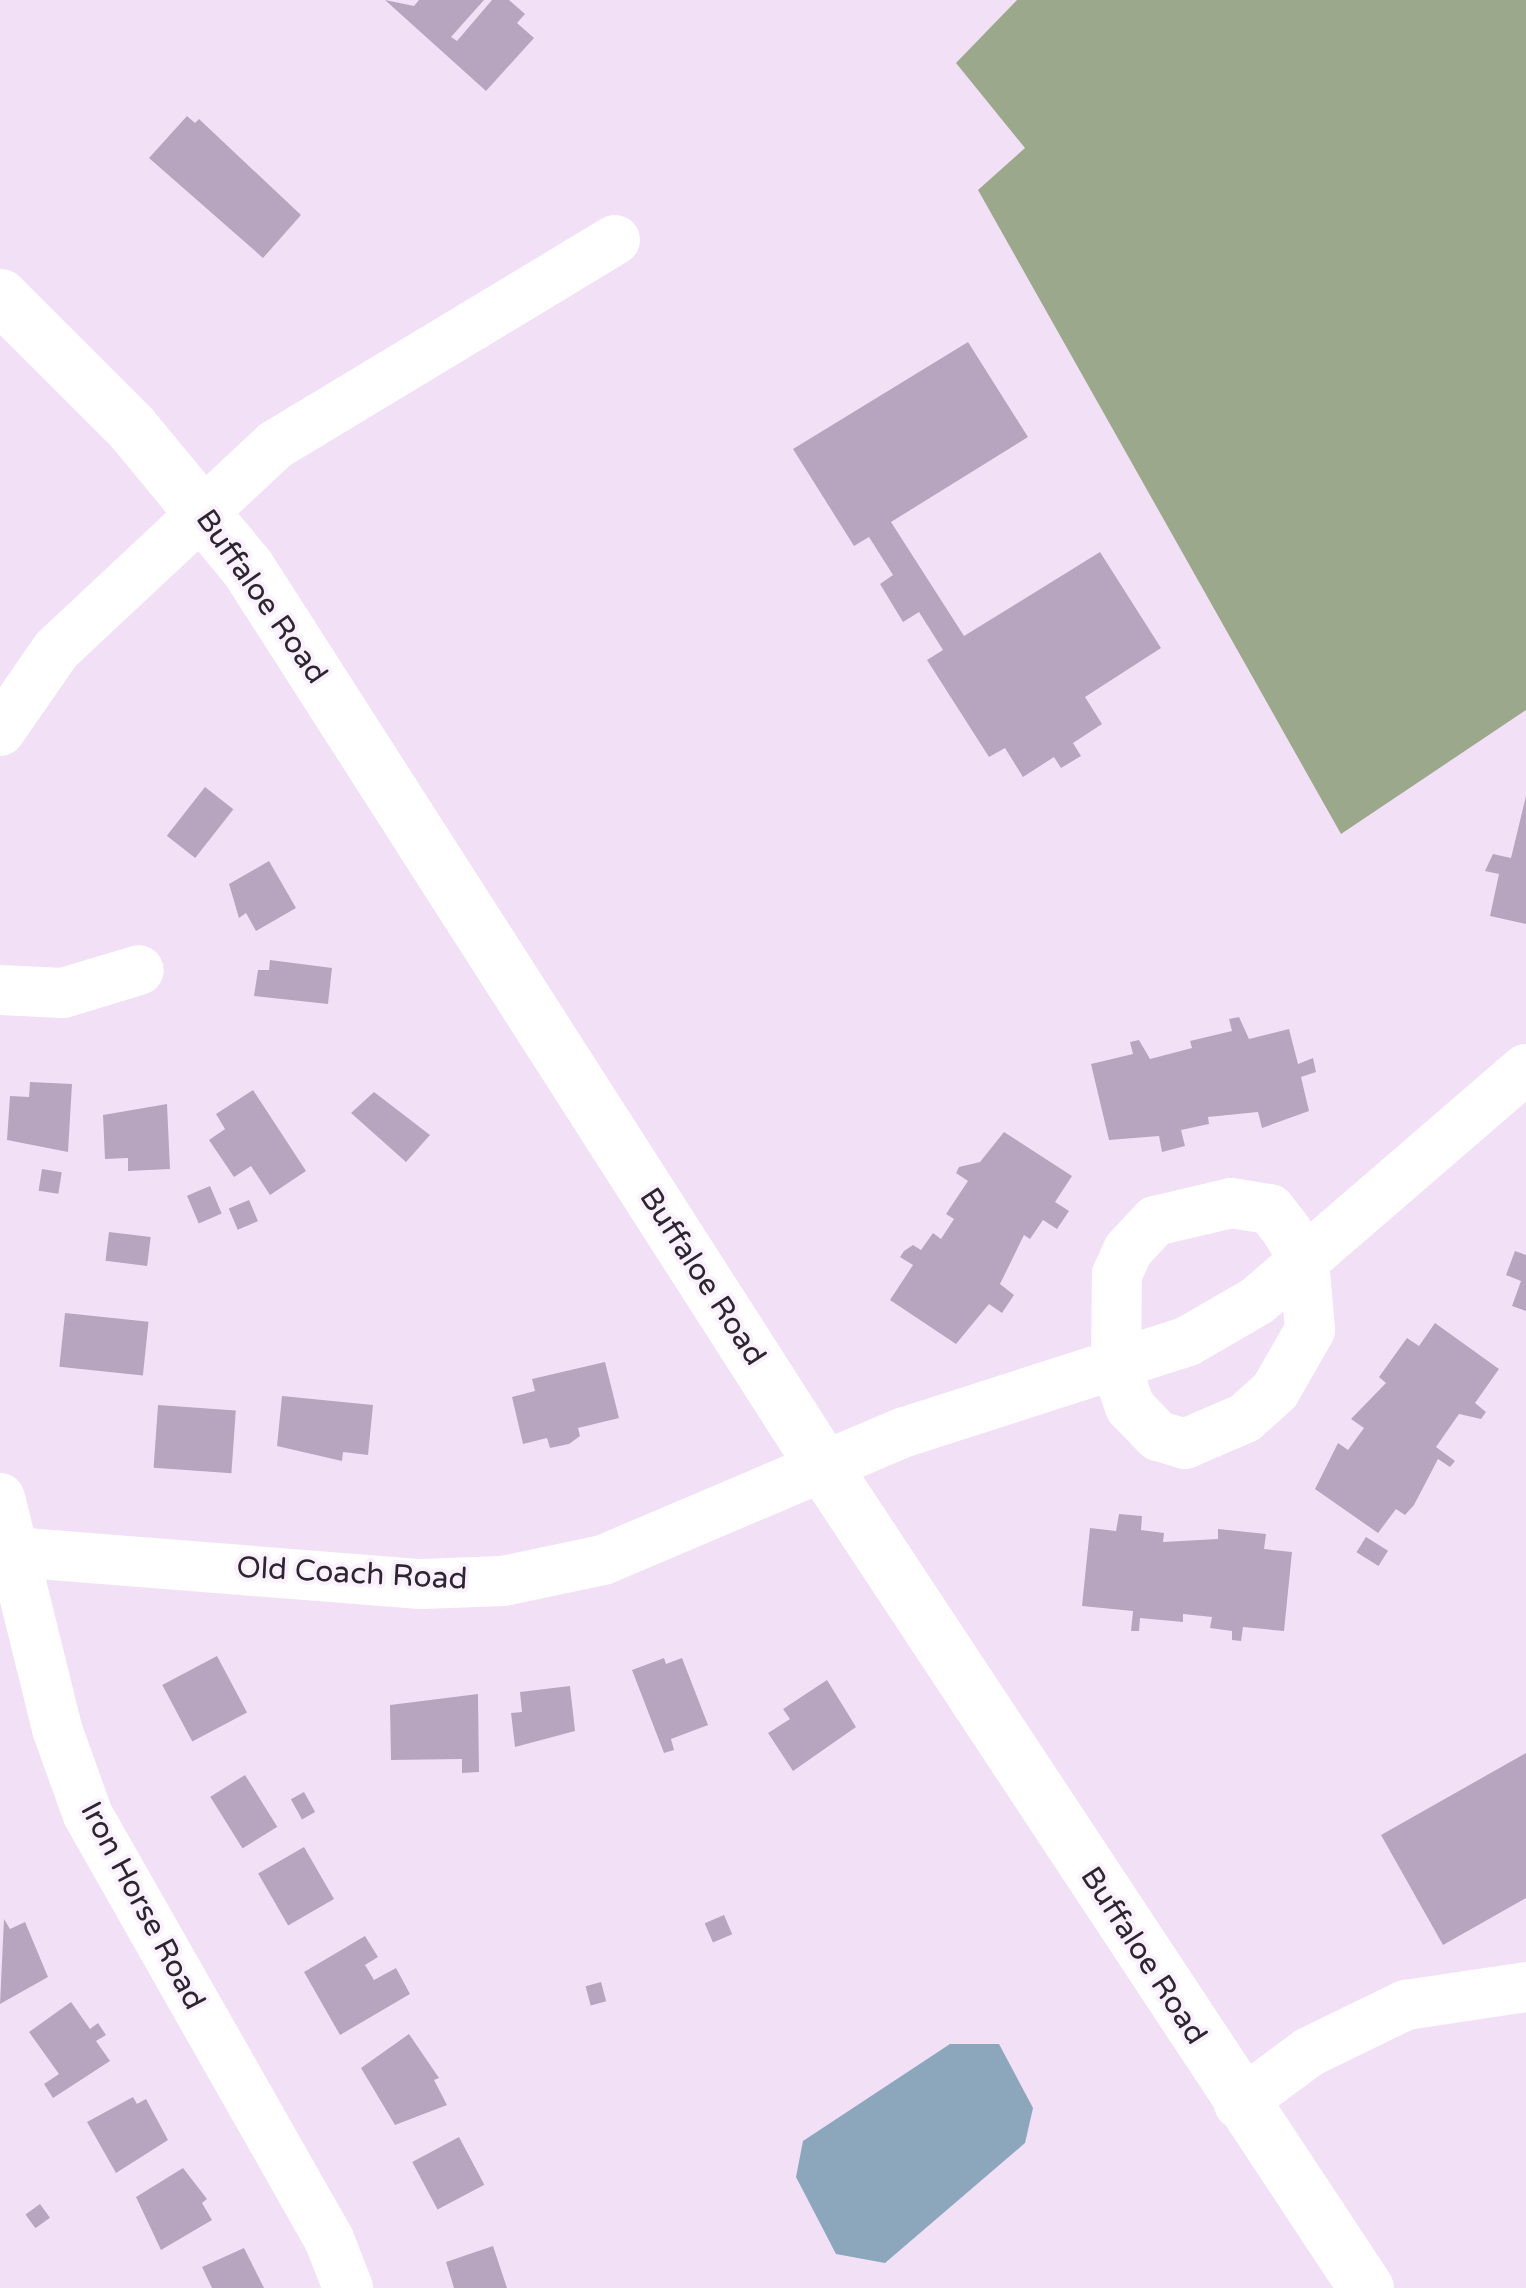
<!DOCTYPE html>
<html>
<head>
<meta charset="utf-8">
<style>
	body { margin:0 }
	#map { position:relative; width:1526px; height:2288px; overflow:hidden; background:#f2e1f6; font-family:"Varela Round",sans-serif }
	div>[style] { position:absolute }
	.forest>* { inset:0; background:#9ca88c }
	.water>* { inset:0; background:#8ca6bb }
	.building>* { inset:0; background:#b7a5bf; transform-origin:0 0 }
	.minor>* { height:50px; margin:-25px; padding:0 25px; transform-origin:25px; border-radius:25px; background:#fff }
	.major>* { height:55px; margin:-27.5px; padding:0 27.5px; transform-origin:27.5px; border-radius:27.5px; background:#fff }
	span { translate:-50% -50%; white-space:nowrap; text-align:center; line-height:1.15; -webkit-text-stroke:8px #fbf1fe; paint-order:stroke }
	.street-label { font-size:30px; color:#2c262e }
</style>
</head>
<body>
<div id="map">
	<div class="forest">
		<div style="clip-path:polygon(1017px 0,1526px 0,1526px 710px,1341px 834px,978px 190px,1025px 148px,956px 63px)"></div>
	</div>
	<div class="water">
		<div style="clip-path:polygon(950px 2044px,999px 2044px,1033px 2108px,1025px 2143px,885px 2263px,836px 2254px,796px 2177px,803px 2141px)"></div>
	</div>
	<div class="building">
		<div style="clip-path:polygon(385px 0,414px 6px,419px 0,484px 0,451px 37px,457px 41px,492px 0,509px 0,525px 14px,517px 23px,534px 38px,486px 91px)"></div>
		<div style="clip-path:polygon(187px 116px,195px 123px,199px 119px,301px 215px,263px 258px,149px 158px)"></div>
		<div style="clip-path:polygon(968px 342px,1028px 437px,891px 522px,964px 636px,1100px 552px,1161px 648px,1085px 697px,1102px 724px,1073px 743px,1081px 756px,1061px 768px,1054px 757px,1023px 777px,1005px 748px,989px 757px,927px 660px,943px 650px,919px 612px,903px 622px,880px 584px,893px 575px,869px 537px,854px 546px,793px 449px)"></div>
		<div style="left:205px;top:787px;width:36px;height:62px;rotate:38deg"></div>
		<div style="clip-path:polygon(1526px 796px,1526px 924px,1490px 916px,1499px 874px,1485px 871px,1493px 854px,1511px 858px)"></div>
		<div style="clip-path:polygon(269px 861px,296px 908px,256px 931px,246px 913px,239px 918px,229px 884px)"></div>
		<div style="clip-path:polygon(270px 960px,332px 968px,328px 1004px,254px 996px,258px 970px,269px 970px)"></div>
		<div style="clip-path:polygon(1239px 1017px,1249px 1039px,1289px 1029px,1298px 1064px,1313px 1058px,1316px 1072px,1301px 1077px,1309px 1111px,1262px 1128px,1258px 1112px,1208px 1117px,1209px 1124px,1181px 1130px,1185px 1146px,1162px 1152px,1159px 1136px,1109px 1140px,1091px 1064px,1133px 1054px,1130px 1042px,1139px 1040px,1150px 1059px,1192px 1048px,1190px 1041px,1232px 1031px,1229px 1019px)"></div>
		<div style="clip-path:polygon(30px 1082px,72px 1084px,68px 1152px,7px 1140px,10px 1096px,29px 1097px)"></div>
		<div style="clip-path:polygon(253px 1090px,306px 1171px,270px 1195px,251px 1166px,234px 1177px,209px 1140px,225px 1129px,216px 1114px)"></div>
		<div style="clip-path:polygon(374px 1092px,430px 1135px,406px 1162px,351px 1113px)"></div>
		<div style="clip-path:polygon(167px 1104px,170px 1169px,128px 1171px,128px 1158px,105px 1159px,103px 1115px)"></div>
		<div style="clip-path:polygon(1004px 1132px,1072px 1176px,1055px 1202px,1069px 1211px,1057px 1229px,1043px 1220px,1030px 1239px,1024px 1235px,1000px 1284px,1014px 1295px,1002px 1313px,989px 1304px,956px 1344px,890px 1300px,913px 1265px,900px 1257px,904px 1251px,913px 1245px,921px 1250px,933px 1233px,941px 1239px,954px 1219px,946px 1214px,968px 1181px,956px 1173px,959px 1167px,980px 1162px)"></div>
		<div style="left:42px;top:1169px;width:20px;height:22px;rotate:9deg"></div>
		<div style="left:210px;top:1186px;width:30px;height:25px;rotate:67deg"></div>
		<div style="left:249px;top:1200px;width:23px;height:22px;rotate:67deg"></div>
		<div style="left:109px;top:1232px;width:42px;height:29px;rotate:7deg"></div>
		<div style="clip-path:polygon(1515px 1251px,1526px 1255px,1526px 1311px,1512px 1306px,1521px 1281px,1506px 1275px)"></div>
		<div style="left:65px;top:1313px;width:84px;height:54px;rotate:6deg"></div>
		<div style="clip-path:polygon(1435px 1323px,1499px 1369px,1475px 1403px,1486px 1412px,1481px 1419px,1459px 1414px,1436px 1447px,1455px 1461px,1450px 1467px,1438px 1459px,1414px 1505px,1405px 1515px,1396px 1509px,1378px 1533px,1315px 1489px,1338px 1443px,1348px 1450px,1364px 1428px,1351px 1419px,1386px 1383px,1379px 1377px,1407px 1338px,1419px 1346px)"></div>
		<div style="clip-path:polygon(605px 1362px,619px 1418px,578px 1428px,580px 1436px,569px 1444px,550px 1448px,547px 1438px,523px 1444px,512px 1397px,535px 1391px,532px 1379px)"></div>
		<div style="clip-path:polygon(282px 1396px,373px 1405px,368px 1455px,343px 1452px,342px 1461px,277px 1446px)"></div>
		<div style="left:158px;top:1405px;width:78px;height:63px;rotate:4deg"></div>
		<div style="clip-path:polygon(1119px 1514px,1142px 1516px,1141px 1530px,1164px 1533px,1163px 1542px,1218px 1539px,1218px 1529px,1266px 1534px,1264px 1549px,1292px 1552px,1284px 1631px,1243px 1627px,1241px 1641px,1232px 1640px,1232px 1631px,1210px 1628px,1212px 1617px,1183px 1614px,1183px 1622px,1140px 1618px,1139px 1631px,1131px 1631px,1133px 1611px,1082px 1606px,1090px 1528px,1116px 1531px)"></div>
		<div style="left:1366px;top:1537px;width:26px;height:18px;rotate:32deg"></div>
		<div style="left:217px;top:1656px;width:64px;height:62px;rotate:62deg"></div>
		<div style="clip-path:polygon(664px 1658px,666px 1664px,682px 1658px,708px 1725px,671px 1739px,674px 1750px,664px 1753px,632px 1670px)"></div>
		<div style="clip-path:polygon(827px 1680px,856px 1727px,793px 1771px,768px 1733px,790px 1719px,783px 1709px)"></div>
		<div style="clip-path:polygon(570px 1686px,575px 1731px,515px 1747px,511px 1713px,522px 1712px,520px 1692px)"></div>
		<div style="clip-path:polygon(478px 1694px,479px 1772px,462px 1773px,462px 1759px,391px 1760px,390px 1705px)"></div>
		<div style="clip-path:polygon(1526px 1753px,1526px 1898px,1443px 1945px,1381px 1835px)"></div>
		<div style="left:245px;top:1775px;width:61px;height:41px;rotate:58deg"></div>
		<div style="left:304px;top:1792px;width:23px;height:15px;rotate:61deg"></div>
		<div style="left:304px;top:1847px;width:60px;height:53px;rotate:60deg"></div>
		<div style="left:724px;top:1915px;width:21px;height:21px;rotate:67deg"></div>
		<div style="clip-path:polygon(4px 1919px,10px 1929px,25px 1922px,48px 1977px,0 2004px)"></div>
		<div style="clip-path:polygon(365px 1936px,378px 1957px,365px 1965px,374px 1980px,396px 1968px,410px 1994px,340px 2035px,304px 1972px)"></div>
		<div style="left:601px;top:1982px;width:20px;height:16px;rotate:75deg"></div>
		<div style="clip-path:polygon(71px 2002px,90px 2029px,98px 2023px,106px 2035px,96px 2041px,110px 2061px,53px 2098px,44px 2084px,59px 2074px,29px 2032px)"></div>
		<div style="clip-path:polygon(409px 2034px,439px 2078px,434px 2080px,447px 2105px,395px 2125px,361px 2068px)"></div>
		<div style="clip-path:polygon(133px 2097px,137px 2104px,146px 2099px,168px 2140px,116px 2173px,87px 2122px)"></div>
		<div style="left:459px;top:2137px;width:54px;height:53px;rotate:62deg"></div>
		<div style="clip-path:polygon(183px 2168px,207px 2199px,202px 2203px,212px 2220px,161px 2250px,136px 2197px)"></div>
		<div style="left:40px;top:2204px;width:17px;height:18px;rotate:54deg"></div>
		<div style="clip-path:polygon(493px 2246px,507px 2288px,454px 2288px,446px 2262px)"></div>
		<div style="clip-path:polygon(244px 2248px,264px 2288px,212px 2288px,202px 2267px)"></div>
	</div>
	<div class="minor">
		<div style="left:0;top:731px;width:98px;rotate:-55.3deg"></div>
		<div style="left:56px;top:650px;width:300px;rotate:-43.1deg"></div>
		<div style="left:275px;top:445px;width:397px;rotate:-31.1deg"></div>
		<div style="left:0;top:990px;width:63px;rotate:2.7deg"></div>
		<div style="left:63px;top:993px;width:79px;rotate:-16.8deg"></div>
		<div style="left:1231px;top:1203px;width:39px;rotate:9deg"></div>
		<div style="left:1270px;top:1209px;width:28px;rotate:52deg"></div>
		<div style="left:1287px;top:1231px;width:34px;rotate:60deg"></div>
		<div style="left:1304px;top:1261px;width:69px;rotate:85deg"></div>
		<div style="left:1310px;top:1330px;width:70px;rotate:119.8deg"></div>
		<div style="left:1275px;top:1391px;width:40px;rotate:138deg"></div>
		<div style="left:1245px;top:1418px;width:65px;rotate:156.6deg"></div>
		<div style="left:1185px;top:1444px;width:28px;rotate:-163deg"></div>
		<div style="left:1158px;top:1436px;width:40px;rotate:-134deg"></div>
		<div style="left:1130px;top:1407px;width:42px;rotate:-109.3deg"></div>
		<div style="left:1116px;top:1367px;width:93px;rotate:-89.4deg"></div>
		<div style="left:1117px;top:1274px;width:26px;rotate:-65deg"></div>
		<div style="left:1128px;top:1250px;width:40px;rotate:-47deg"></div>
		<div style="left:1155px;top:1221px;width:78px;rotate:-13.3deg"></div>
		<div style="left:0;top:1498px;width:238px;rotate:76.1deg"></div>
		<div style="left:57px;top:1729px;width:91px;rotate:70.2deg"></div>
		<div style="left:88px;top:1815px;width:488px;rotate:60.4deg"></div>
		<div style="left:329px;top:2239px;width:53px;rotate:68.8deg"></div>
		<div style="left:0;top:1551px;width:422px;rotate:4.5deg"></div>
		<div style="left:421px;top:1584px;width:82px;rotate:-2.1deg"></div>
		<div style="left:503px;top:1581px;width:102px;rotate:-11.9deg"></div>
		<div style="left:603px;top:1560px;width:328px;rotate:-23deg"></div>
		<div style="left:905px;top:1432px;width:297px;rotate:-17.8deg"></div>
		<div style="left:1188px;top:1341px;width:80px;rotate:-30.1deg"></div>
		<div style="left:1257px;top:1301px;width:355px;rotate:-40.8deg"></div>
		<div style="left:1239px;top:2104px;width:87px;rotate:-36.6deg"></div>
		<div style="left:1309px;top:2052px;width:108px;rotate:-25.9deg"></div>
		<div style="left:1406px;top:2005px;width:121px;rotate:-8.5deg"></div>
	</div>
	<div class="major">
		<div style="left:0;top:296px;width:185px;rotate:45deg"></div>
		<div style="left:131px;top:427px;width:182px;rotate:50.4deg"></div>
		<div style="left:247px;top:567px;width:1068px;rotate:57.35deg"></div>
		<div style="left:823px;top:1466px;width:985px;rotate:56.55deg"></div>
	</div>
	<div class="street-label">
		<span style="left:261px;top:597px;rotate:55deg">Buffaloe Road</span>
		<span style="left:702px;top:1277px;rotate:57deg">Buffaloe Road</span>
		<span style="left:352px;top:1574px;rotate:3deg">Old Coach Road</span>
		<span style="left:142px;top:1906px;rotate:62deg">Iron Horse Road</span>
		<span style="left:1143px;top:1956px;rotate:57deg">Buffaloe Road</span>
	</div>
</div>
</body>
</html>
